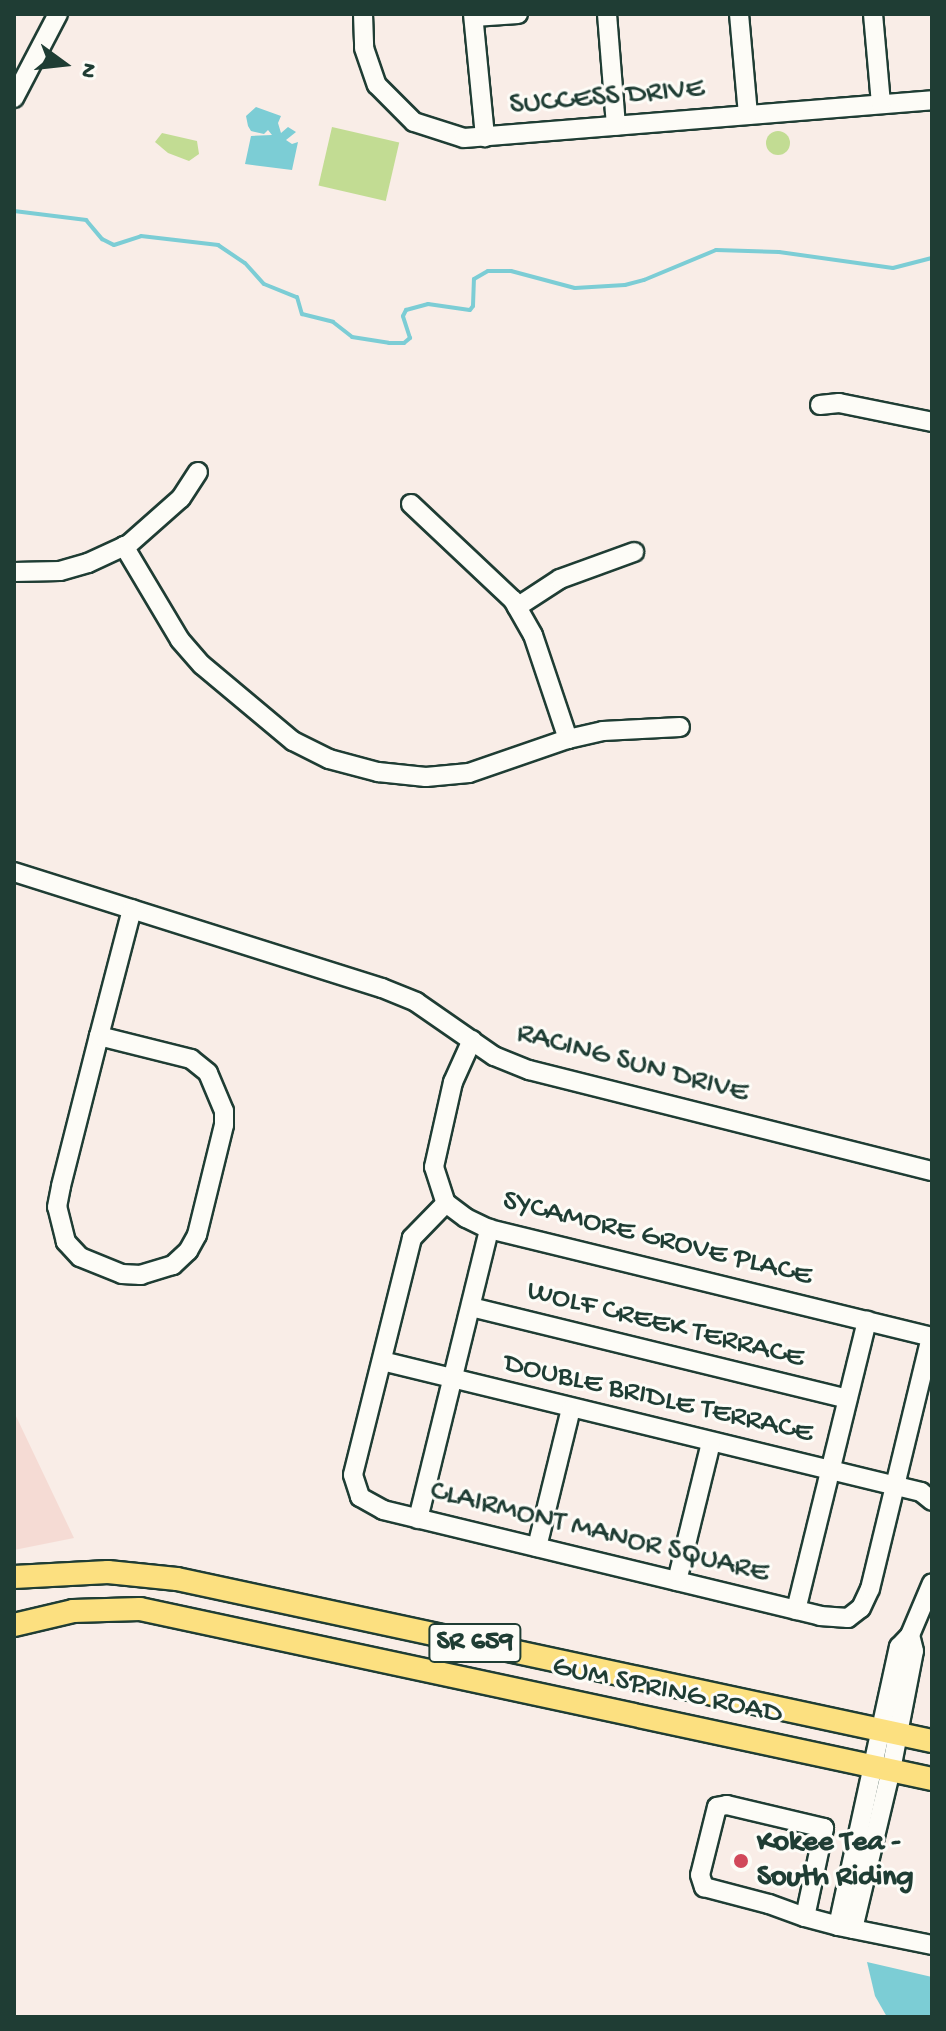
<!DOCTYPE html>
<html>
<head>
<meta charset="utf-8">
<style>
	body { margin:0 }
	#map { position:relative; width:946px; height:2031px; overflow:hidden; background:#f9ede7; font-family:"Gochi Hand",sans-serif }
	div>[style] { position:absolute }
	.built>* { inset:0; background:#f5dbd4 }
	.green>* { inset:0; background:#c2dc93; transform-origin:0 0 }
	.round { border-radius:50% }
	.water>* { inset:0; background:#7ccdd5 }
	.stream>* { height:4px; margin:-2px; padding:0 2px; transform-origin:2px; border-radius:2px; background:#7ccdd5 }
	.roads { filter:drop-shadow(2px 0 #1f3d34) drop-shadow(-2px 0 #1f3d34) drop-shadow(0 2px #1f3d34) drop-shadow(0 -2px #1f3d34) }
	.minor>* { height:18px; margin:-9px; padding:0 9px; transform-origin:9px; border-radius:9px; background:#fdfcf7 }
	.major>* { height:22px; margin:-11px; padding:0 11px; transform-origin:11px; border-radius:11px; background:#fce080 }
	.dots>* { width:22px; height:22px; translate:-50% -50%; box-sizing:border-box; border:4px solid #fdfcf7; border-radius:50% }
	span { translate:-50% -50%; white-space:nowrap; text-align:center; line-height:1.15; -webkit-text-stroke:6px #fdfcf7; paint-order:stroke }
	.shield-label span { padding:2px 6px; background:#fdfcf7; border:2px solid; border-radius:6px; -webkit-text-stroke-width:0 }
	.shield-label { font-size:28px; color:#1f3d34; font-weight:700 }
	.street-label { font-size:30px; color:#1f3d34 }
	.poi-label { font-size:30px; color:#1f3d34; font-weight:700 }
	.left { translate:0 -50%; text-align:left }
	.frame { position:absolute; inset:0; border:16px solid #1f3d34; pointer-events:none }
	.north { position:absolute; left:24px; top:24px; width:80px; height:80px; -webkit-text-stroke:6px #fdfcf7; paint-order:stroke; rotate:105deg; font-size:22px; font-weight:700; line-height:32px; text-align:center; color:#1f3d34 }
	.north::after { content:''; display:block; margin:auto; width:28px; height:36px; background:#1f3d34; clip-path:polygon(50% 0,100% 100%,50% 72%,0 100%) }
</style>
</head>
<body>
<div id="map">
	<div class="built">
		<div style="clip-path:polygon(14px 1412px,74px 1538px,14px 1550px)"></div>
	</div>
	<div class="green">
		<div style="left:332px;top:127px;width:69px;height:60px;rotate:13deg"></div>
		<div class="round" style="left:766px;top:131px;width:24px;height:24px"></div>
		<div style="clip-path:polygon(162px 133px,197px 141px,199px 154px,189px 161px,168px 153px,155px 142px)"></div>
	</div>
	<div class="water">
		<div style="clip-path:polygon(256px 107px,281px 116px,278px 123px,281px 133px,288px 127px,296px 132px,286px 140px,292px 144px,298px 142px,292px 170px,245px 164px,251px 136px,272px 135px,268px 130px,264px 134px,251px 131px,248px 126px,246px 116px)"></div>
		<div style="clip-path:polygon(867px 1962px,932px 1977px,932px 2017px,887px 2017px,875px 1996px)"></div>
	</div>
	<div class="stream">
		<div style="left:14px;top:211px;width:73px;rotate:7.1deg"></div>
		<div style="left:86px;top:220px;width:25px;rotate:50deg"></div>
		<div style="left:102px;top:239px;width:13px;rotate:27deg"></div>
		<div style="left:114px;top:245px;width:28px;rotate:-18deg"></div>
		<div style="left:141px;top:236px;width:78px;rotate:6.7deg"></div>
		<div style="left:218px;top:245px;width:32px;rotate:34deg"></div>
		<div style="left:245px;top:263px;width:28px;rotate:48deg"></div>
		<div style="left:264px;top:284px;width:35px;rotate:22deg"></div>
		<div style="left:297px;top:297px;width:18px;rotate:74deg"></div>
		<div style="left:302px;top:314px;width:32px;rotate:14deg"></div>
		<div style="left:333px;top:322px;width:24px;rotate:38deg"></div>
		<div style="left:352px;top:337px;width:37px;rotate:9deg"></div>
		<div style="left:389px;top:343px;width:15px"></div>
		<div style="left:404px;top:343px;width:8px;rotate:-40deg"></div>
		<div style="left:410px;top:338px;width:23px;rotate:-108deg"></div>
		<div style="left:403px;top:316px;width:7px;rotate:-63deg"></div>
		<div style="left:406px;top:310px;width:23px;rotate:-15deg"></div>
		<div style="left:428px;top:304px;width:42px;rotate:8.1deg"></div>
		<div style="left:470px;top:310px;width:5px;rotate:-53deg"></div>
		<div style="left:473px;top:306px;width:27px;rotate:-88deg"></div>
		<div style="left:474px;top:279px;width:16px;rotate:-30deg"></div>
		<div style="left:488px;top:271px;width:23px"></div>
		<div style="left:511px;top:271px;width:66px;rotate:14.9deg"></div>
		<div style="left:575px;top:288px;width:50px;rotate:-3.4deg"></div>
		<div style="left:625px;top:285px;width:20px;rotate:-15deg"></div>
		<div style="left:644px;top:280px;width:78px;rotate:-22.6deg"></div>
		<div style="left:716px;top:250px;width:63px;rotate:1.8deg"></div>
		<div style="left:779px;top:252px;width:115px;rotate:8deg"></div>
		<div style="left:893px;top:268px;width:40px;rotate:-14.4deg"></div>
	</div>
	<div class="roads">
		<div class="minor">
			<div style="left:363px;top:14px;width:34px;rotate:88deg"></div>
			<div style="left:364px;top:48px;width:39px;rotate:71deg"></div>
			<div style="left:377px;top:85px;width:52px;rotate:45deg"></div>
			<div style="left:414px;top:122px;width:52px;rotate:17.7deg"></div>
			<div style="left:464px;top:138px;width:470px;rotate:-4.6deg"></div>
			<div style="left:473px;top:14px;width:124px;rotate:84.4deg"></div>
			<div style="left:607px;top:14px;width:112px;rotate:85.4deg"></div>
			<div style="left:739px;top:14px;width:101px;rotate:84.9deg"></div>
			<div style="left:873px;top:14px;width:90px;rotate:84.9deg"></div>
			<div style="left:474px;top:17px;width:44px;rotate:-3.9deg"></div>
			<div style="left:14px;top:98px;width:95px;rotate:-62.4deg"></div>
			<div style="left:820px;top:405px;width:19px;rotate:-6deg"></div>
			<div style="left:839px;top:403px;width:95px;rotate:11.5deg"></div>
			<div style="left:411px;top:504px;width:140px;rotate:43.3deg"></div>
			<div style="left:513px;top:600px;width:40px;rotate:60.3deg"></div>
			<div style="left:533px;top:635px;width:110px;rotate:71.4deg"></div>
			<div style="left:124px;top:546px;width:109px;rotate:59.2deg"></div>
			<div style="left:180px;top:640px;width:33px;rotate:49deg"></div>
			<div style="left:202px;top:665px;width:119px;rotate:39.9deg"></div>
			<div style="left:293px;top:741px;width:40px;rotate:26.6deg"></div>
			<div style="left:329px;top:759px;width:51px;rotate:14.9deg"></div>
			<div style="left:378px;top:772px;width:48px;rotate:5.9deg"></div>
			<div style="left:426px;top:777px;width:43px;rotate:-5.3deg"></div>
			<div style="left:469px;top:773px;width:105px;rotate:-19deg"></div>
			<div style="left:568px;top:739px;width:36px;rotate:-13deg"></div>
			<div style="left:603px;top:731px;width:77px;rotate:-3deg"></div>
			<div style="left:14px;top:572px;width:46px;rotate:-1.2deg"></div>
			<div style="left:60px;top:571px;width:29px;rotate:-16deg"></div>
			<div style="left:88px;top:563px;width:45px;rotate:-24.9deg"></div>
			<div style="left:129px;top:544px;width:69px;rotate:-41.5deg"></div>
			<div style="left:181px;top:498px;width:31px;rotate:-57deg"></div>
			<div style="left:517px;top:607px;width:51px;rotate:-33.1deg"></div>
			<div style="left:560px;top:579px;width:79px;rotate:-20deg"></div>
			<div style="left:14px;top:872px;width:386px;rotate:17.5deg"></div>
			<div style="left:382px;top:988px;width:37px;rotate:22deg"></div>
			<div style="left:416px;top:1002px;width:95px;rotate:34.7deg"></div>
			<div style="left:494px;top:1056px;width:38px;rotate:22deg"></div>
			<div style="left:529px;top:1070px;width:415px;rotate:14.1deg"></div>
			<div style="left:99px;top:1036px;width:95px;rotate:14deg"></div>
			<div style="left:191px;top:1059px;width:22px;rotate:39deg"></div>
			<div style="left:208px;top:1073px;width:41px;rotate:67.2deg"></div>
			<div style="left:224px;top:1111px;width:14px;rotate:90deg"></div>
			<div style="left:224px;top:1125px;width:113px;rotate:103.8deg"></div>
			<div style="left:197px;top:1235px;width:18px;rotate:119deg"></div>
			<div style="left:188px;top:1251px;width:21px;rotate:137deg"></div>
			<div style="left:173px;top:1265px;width:34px;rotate:163deg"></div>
			<div style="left:141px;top:1275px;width:19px;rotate:-177deg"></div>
			<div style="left:122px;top:1274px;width:45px;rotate:-158deg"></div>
			<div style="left:80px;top:1257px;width:21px;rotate:-133deg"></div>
			<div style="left:66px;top:1242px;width:36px;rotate:-104deg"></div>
			<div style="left:57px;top:1207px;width:21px;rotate:-79deg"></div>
			<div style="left:61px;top:1186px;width:155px;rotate:-75.8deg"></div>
			<div style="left:99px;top:1036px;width:131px;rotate:-75.4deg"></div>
			<div style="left:472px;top:1040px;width:46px;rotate:114.3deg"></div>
			<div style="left:453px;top:1082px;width:87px;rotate:102.6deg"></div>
			<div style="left:434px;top:1167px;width:38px;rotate:72deg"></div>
			<div style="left:446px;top:1203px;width:25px;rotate:37deg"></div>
			<div style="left:466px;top:1218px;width:25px;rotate:26deg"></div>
			<div style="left:489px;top:1229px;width:456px;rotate:13.7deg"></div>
			<div style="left:446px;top:1203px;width:49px;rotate:134.2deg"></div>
			<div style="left:412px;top:1238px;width:244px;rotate:104deg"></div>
			<div style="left:353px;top:1475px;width:23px;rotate:72deg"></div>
			<div style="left:360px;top:1497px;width:26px;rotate:29deg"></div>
			<div style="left:383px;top:1510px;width:450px;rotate:13.6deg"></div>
			<div style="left:820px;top:1616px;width:28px;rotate:4deg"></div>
			<div style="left:848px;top:1618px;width:16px;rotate:-38deg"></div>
			<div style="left:861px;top:1608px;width:21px;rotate:-65deg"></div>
			<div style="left:870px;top:1589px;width:259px;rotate:-76.4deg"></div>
			<div style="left:471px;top:1307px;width:387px;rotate:13.7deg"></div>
			<div style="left:382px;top:1361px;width:555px;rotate:13.66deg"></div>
			<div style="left:921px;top:1492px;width:14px;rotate:39deg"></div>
			<div style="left:418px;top:1519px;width:299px;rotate:-76.2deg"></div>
			<div style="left:537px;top:1547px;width:142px;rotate:-76.2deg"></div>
			<div style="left:677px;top:1581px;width:142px;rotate:-76.2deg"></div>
			<div style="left:796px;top:1610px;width:298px;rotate:-76.2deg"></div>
			<div style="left:805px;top:1917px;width:91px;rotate:-77.9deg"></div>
			<div style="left:824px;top:1828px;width:100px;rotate:-166.7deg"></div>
			<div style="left:727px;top:1805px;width:10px;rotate:169deg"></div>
			<div style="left:717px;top:1807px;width:70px;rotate:104deg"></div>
			<div style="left:700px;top:1875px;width:13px;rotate:72deg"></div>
			<div style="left:704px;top:1887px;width:67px;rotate:14.7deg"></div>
			<div style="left:769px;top:1904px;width:38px;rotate:20deg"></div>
			<div style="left:805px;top:1917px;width:34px;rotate:15deg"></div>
			<div style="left:838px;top:1926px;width:96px;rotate:11.4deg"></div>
			<div style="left:838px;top:1926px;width:286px;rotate:-77.7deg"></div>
			<div style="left:899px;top:1647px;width:16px;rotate:-47deg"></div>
			<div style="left:853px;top:1929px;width:163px;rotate:-76.6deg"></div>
			<div style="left:891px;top:1770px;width:121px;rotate:-79.1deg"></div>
			<div style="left:914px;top:1651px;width:16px;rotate:-104deg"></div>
			<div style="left:910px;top:1635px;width:56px;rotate:-67.1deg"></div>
		</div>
		<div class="major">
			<div style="left:14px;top:1577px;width:94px;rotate:-3deg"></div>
			<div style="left:108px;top:1572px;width:69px;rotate:5.8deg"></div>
			<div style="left:177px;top:1579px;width:772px;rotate:12.11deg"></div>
			<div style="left:14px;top:1625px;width:61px;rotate:-13.3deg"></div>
			<div style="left:73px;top:1611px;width:67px;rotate:-1.7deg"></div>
			<div style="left:140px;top:1609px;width:810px;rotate:12.11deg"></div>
		</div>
	</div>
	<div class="dots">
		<div style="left:741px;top:1861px;background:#d1495b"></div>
	</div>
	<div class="shield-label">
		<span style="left:475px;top:1643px">SR 659</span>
	</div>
	<div class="street-label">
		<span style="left:607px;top:99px;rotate:-5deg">SUCCESS DRIVE</span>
		<span style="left:632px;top:1065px;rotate:15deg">RACING SUN DRIVE</span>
		<span style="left:657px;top:1240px;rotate:14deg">SYCAMORE GROVE PLACE</span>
		<span style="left:665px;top:1326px;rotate:14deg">WOLF CREEK TERRACE</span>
		<span style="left:658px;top:1400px;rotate:13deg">DOUBLE BRIDLE TERRACE</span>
		<span style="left:599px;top:1534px;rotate:14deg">CLAIRMONT MANOR SQUARE</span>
		<span style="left:667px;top:1692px;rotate:12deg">GUM SPRING ROAD</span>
	</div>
	<div class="poi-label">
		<span class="left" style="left:757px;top:1861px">Kokee Tea -<br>South Riding</span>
	</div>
	<div class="frame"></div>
	<div class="north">N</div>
</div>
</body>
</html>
